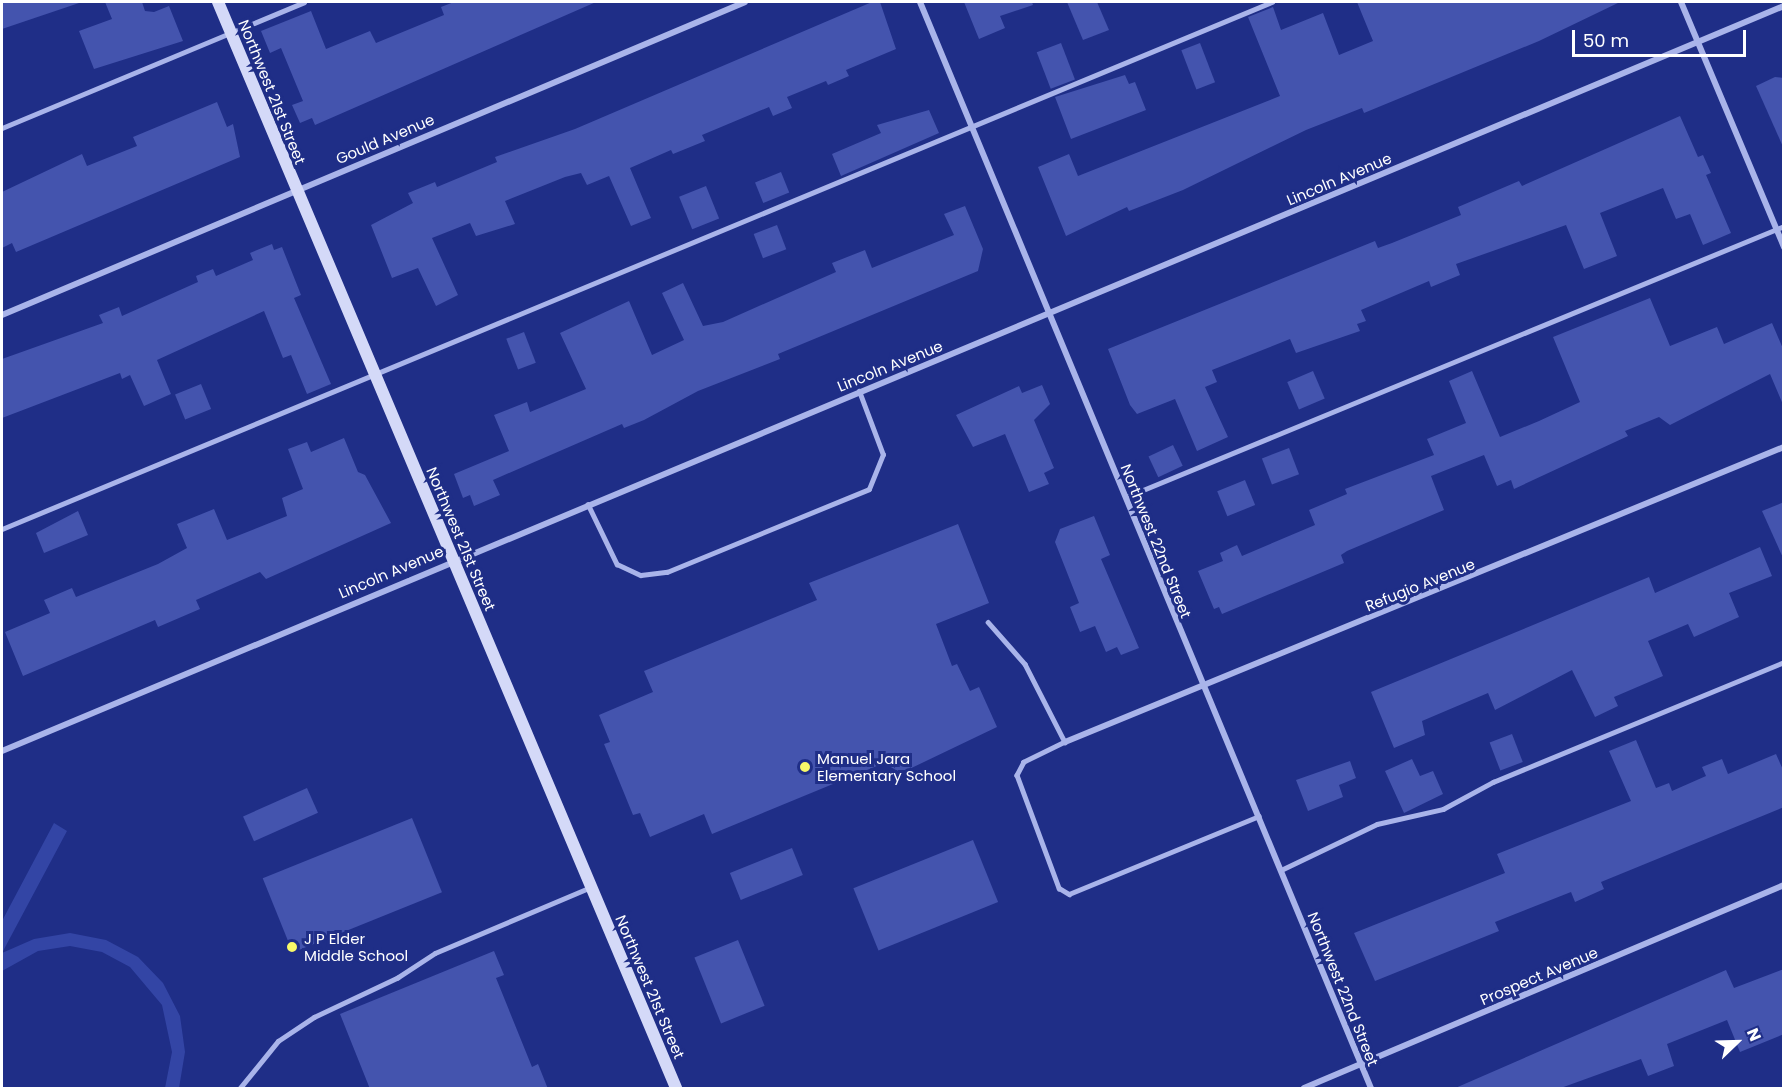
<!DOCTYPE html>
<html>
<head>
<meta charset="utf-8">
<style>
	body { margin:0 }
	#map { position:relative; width:1785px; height:1090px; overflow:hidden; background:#1f2e87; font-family:Poppins,sans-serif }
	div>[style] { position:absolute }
	.green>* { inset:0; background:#3345a5 }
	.building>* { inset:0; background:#4454ae; transform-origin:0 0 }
	.lane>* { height:4.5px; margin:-2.25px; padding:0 2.25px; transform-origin:2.25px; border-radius:2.25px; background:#a9b4ea }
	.street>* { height:6px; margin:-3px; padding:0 3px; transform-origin:3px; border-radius:3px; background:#a9b4ea }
	.secondary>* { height:12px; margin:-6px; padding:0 6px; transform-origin:6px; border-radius:6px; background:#d4d9f8 }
	.dots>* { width:16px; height:16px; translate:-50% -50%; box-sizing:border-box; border:3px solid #1f2e87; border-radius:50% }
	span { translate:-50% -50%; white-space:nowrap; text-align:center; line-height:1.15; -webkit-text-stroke:6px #1f2e87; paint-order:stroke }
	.street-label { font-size:15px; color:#fff }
	.poi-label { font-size:15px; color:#fff }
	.left { translate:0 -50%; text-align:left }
	.frame { position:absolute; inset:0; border:3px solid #fff; pointer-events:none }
	.north { position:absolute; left:1707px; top:1012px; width:60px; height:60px; -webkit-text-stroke:4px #1f2e87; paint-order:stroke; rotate:67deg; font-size:16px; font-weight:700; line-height:24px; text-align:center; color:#fff }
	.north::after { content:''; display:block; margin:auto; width:21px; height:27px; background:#fff; clip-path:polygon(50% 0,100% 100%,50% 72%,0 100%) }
	.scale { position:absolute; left:1572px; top:30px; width:174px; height:27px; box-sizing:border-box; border:3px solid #fff; border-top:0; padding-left:8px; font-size:18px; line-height:21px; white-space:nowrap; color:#fff; -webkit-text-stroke:4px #1f2e87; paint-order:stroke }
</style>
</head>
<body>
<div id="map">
	<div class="green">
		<div style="clip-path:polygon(54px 823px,67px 831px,2px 953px,34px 939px,70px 933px,106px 940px,138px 957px,163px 983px,180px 1016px,185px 1052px,179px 1088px,165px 1088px,172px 1052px,162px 1005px,130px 967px,102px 952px,70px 946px,38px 951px,2px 971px,2px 921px)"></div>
	</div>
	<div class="building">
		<div style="clip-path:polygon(2px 2px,82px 2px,2px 29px)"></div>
		<div style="clip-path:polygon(105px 2px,142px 2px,145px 11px,154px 12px,169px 6px,183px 41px,94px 69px,79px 31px,112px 19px)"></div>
		<div style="clip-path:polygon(454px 2px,596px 2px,315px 125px,312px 118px,300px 123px,292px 105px,303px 101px,281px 48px,270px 53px,261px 31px,311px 11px,326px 49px,370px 31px,376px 43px,444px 15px,441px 7px)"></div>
		<div style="clip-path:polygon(872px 2px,880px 2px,896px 49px,846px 70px,849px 76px,828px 85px,826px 81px,787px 97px,792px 108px,773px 116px,769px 107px,702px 135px,705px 141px,673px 154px,671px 150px,630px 168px,651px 218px,631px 226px,609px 176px,587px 185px,581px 173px,565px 177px,505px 201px,515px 224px,476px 236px,470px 223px,432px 238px,458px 295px,436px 306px,418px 268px,392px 278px,371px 225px,413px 203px,408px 193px,435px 182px,437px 187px,497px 162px,495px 157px,575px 129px)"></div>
		<div style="clip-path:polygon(964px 2px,1032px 2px,1033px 5px,1000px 16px,1005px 28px,979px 39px)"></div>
		<div style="clip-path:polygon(1067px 2px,1097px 2px,1109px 30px,1083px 40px)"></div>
		<div style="clip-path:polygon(1357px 2px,1620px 2px,1539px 41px,1364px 113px,1362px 108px,1306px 130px,1183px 190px,1129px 211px,1127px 207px,1066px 236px,1038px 167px,1069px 154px,1078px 176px,1280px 96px,1248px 17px,1273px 7px,1281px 30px,1323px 13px,1339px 55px,1373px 41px)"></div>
		<div style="left:1061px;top:43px;width:39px;height:26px;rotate:69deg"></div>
		<div style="left:1200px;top:43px;width:42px;height:20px;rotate:69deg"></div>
		<div style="clip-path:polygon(1125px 75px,1129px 84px,1135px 82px,1146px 110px,1071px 139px,1055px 97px)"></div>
		<div style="clip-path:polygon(1775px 77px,1784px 78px,1784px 149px,1756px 86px)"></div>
		<div style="clip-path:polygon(217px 102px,227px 127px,233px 124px,240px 157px,16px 252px,12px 243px,2px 248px,2px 192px,82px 154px,87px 166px,137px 146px,133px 137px)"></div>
		<div style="clip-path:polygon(929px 110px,939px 133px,841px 176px,832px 154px,881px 133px,877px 125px)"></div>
		<div style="clip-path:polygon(1680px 116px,1698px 157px,1703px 155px,1711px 173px,1706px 175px,1731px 233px,1703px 245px,1690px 214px,1676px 219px,1663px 188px,1600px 213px,1617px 256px,1584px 269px,1566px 225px,1456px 264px,1460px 275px,1431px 287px,1429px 281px,1361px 310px,1366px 321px,1357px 324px,1360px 331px,1296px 353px,1290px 339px,1212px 370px,1217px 382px,1205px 387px,1228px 437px,1197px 451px,1175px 399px,1137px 414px,1130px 405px,1108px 349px,1375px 241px,1378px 248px,1392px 243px,1461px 215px,1458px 207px,1519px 181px,1522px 186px)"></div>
		<div style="left:781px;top:172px;width:22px;height:28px;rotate:68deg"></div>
		<div style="left:706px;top:186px;width:35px;height:29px;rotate:68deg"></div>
		<div style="clip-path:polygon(965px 206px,983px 249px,978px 271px,778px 354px,780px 359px,698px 391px,644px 420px,624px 428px,622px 424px,493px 480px,500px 495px,474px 506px,470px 495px,463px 498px,454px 474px,509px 451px,494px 415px,527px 402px,530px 412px,586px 389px,560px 333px,629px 301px,652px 355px,684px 340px,662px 293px,683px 283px,703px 326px,723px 322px,836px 272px,832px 263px,865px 250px,872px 268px,954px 235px,944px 214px)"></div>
		<div style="left:777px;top:225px;width:26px;height:25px;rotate:69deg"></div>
		<div style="clip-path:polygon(272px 244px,274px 250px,282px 247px,301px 295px,294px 298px,331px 384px,307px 394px,291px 355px,283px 358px,264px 311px,157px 360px,171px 394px,144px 406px,130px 375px,122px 379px,120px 373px,2px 418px,2px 359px,103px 323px,99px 315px,119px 307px,122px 316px,198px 282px,196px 276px,213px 269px,216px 276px,253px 260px,250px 253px)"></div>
		<div style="clip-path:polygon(1650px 298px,1670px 346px,1717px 327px,1724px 344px,1772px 323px,1784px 351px,1784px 407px,1770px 374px,1670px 425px,1659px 417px,1625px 431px,1628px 436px,1514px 489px,1511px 480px,1497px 486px,1484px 455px,1431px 476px,1444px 510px,1347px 551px,1341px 555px,1344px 563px,1222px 614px,1219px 607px,1214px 609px,1198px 571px,1223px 561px,1220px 553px,1237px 545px,1242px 556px,1315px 525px,1309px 510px,1347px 494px,1345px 489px,1434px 455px,1427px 439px,1466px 423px,1449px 381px,1472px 371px,1500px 437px,1539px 421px,1580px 402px,1553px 337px)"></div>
		<div style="left:524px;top:332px;width:33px;height:19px;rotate:69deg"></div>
		<div style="left:1313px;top:371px;width:30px;height:28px;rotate:67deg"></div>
		<div style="left:201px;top:384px;width:27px;height:28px;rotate:68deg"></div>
		<div style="clip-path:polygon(1042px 385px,1050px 404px,1034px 420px,1054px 468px,1044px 473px,1049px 484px,1029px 492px,1005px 434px,973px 447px,956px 415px,1019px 386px,1022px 393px)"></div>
		<div style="clip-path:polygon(344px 438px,358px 472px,365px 475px,391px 523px,266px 579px,260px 572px,196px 600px,200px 609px,158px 627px,155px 620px,23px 676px,5px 632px,50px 613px,44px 600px,72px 588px,76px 597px,158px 564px,187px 548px,177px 524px,214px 509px,227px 540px,287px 516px,282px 498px,303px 489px,288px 449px,307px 442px,311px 452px)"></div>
		<div style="left:1173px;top:445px;width:23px;height:27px;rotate:65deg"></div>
		<div style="left:1289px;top:448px;width:28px;height:29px;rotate:69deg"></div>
		<div style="left:1245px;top:480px;width:27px;height:30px;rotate:68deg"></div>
		<div style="clip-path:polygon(1784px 502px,1784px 560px,1762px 511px)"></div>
		<div style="clip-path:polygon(78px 511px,88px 535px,44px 553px,36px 533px)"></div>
		<div style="clip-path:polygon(1094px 516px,1110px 555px,1101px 559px,1139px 648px,1121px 655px,1117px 647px,1106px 652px,1095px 626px,1080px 632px,1070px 607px,1079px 603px,1055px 542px,1060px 529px)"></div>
		<div style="clip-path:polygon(958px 524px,989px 603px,936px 624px,952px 666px,957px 664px,970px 691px,979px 687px,997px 727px,901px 773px,884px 763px,712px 834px,704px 814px,650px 837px,640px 813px,633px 815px,604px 744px,610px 742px,599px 715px,653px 692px,644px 671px,817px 600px,809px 583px)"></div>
		<div style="clip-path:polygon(1760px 547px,1772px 576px,1729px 593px,1739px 617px,1694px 637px,1688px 624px,1648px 641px,1663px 676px,1614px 697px,1618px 706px,1595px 717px,1572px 670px,1495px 710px,1488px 693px,1422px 721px,1425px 735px,1394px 748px,1371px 692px,1649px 577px,1655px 593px)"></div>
		<div style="left:1512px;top:734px;width:30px;height:24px;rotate:69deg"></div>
		<div style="clip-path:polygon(1636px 740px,1656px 788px,1669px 783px,1672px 791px,1706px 776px,1702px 767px,1722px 759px,1728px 774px,1776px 754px,1784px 772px,1784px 807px,1601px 882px,1604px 889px,1575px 902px,1571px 892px,1495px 922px,1499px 931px,1375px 981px,1354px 933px,1505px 873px,1497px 854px,1631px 801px,1609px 751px)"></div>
		<div style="clip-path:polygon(1412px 759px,1420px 776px,1433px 771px,1443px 794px,1404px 813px,1385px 771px)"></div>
		<div style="clip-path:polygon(1350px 761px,1356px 778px,1339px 785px,1343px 797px,1308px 811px,1296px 780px)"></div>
		<div style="left:307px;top:788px;width:27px;height:70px;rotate:66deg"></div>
		<div style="left:412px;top:818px;width:80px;height:161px;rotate:68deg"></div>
		<div style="left:973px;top:840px;width:67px;height:129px;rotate:68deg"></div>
		<div style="left:792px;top:848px;width:29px;height:67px;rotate:68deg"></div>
		<div style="left:738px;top:940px;width:71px;height:47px;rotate:68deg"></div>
		<div style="clip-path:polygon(494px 951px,504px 975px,496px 978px,532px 1067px,538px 1064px,548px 1089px,370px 1089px,340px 1014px)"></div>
		<div style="clip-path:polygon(1784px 969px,1784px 1034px,1740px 1052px,1727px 1020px,1667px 1044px,1674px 1066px,1648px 1076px,1641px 1059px,1558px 1089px,1453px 1089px,1726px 970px,1734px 988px)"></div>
	</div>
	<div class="lane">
		<div style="left:2px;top:128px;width:327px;rotate:-22.6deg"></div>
		<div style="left:1126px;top:497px;width:712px;rotate:-22.38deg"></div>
		<div style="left:588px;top:504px;width:67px;rotate:64.2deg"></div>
		<div style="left:617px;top:564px;width:26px;rotate:25deg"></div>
		<div style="left:641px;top:575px;width:26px;rotate:-7deg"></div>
		<div style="left:667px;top:572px;width:218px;rotate:-22.3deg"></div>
		<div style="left:869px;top:489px;width:37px;rotate:-68deg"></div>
		<div style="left:883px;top:455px;width:68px;rotate:-110.6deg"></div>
		<div style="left:2px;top:529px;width:1375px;rotate:-22.54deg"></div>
		<div style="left:988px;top:622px;width:56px;rotate:48.6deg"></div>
		<div style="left:1025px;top:664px;width:88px;rotate:62.9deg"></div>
		<div style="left:1065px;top:742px;width:46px;rotate:154deg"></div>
		<div style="left:1024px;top:762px;width:15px;rotate:118deg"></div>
		<div style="left:1017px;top:775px;width:121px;rotate:69.6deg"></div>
		<div style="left:1059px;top:888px;width:12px;rotate:31deg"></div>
		<div style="left:1069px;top:894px;width:205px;rotate:-22.3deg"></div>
		<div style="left:1281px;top:870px;width:106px;rotate:-25.6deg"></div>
		<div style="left:1377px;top:824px;width:68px;rotate:-12.8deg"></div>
		<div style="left:1443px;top:809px;width:57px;rotate:-28.4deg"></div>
		<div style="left:1493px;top:782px;width:315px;rotate:-22.4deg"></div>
		<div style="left:240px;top:1088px;width:60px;rotate:-51deg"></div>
		<div style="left:278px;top:1041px;width:43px;rotate:-33.7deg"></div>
		<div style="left:314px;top:1017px;width:92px;rotate:-25.2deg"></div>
		<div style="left:397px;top:978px;width:45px;rotate:-33.3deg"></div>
		<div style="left:435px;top:953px;width:167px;rotate:-22.9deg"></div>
	</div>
	<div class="street">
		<div style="left:920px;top:2px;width:1176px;rotate:67.45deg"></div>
		<div style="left:1681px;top:2px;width:266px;rotate:67.2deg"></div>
		<div style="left:2px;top:315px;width:806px;rotate:-22.84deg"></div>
		<div style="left:1065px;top:742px;width:777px;rotate:-22.31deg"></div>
		<div style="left:2px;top:751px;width:1931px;rotate:-22.69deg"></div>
		<div style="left:1304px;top:1088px;width:521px;rotate:-22.92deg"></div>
	</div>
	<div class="secondary">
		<div style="left:218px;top:2px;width:1179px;rotate:67.13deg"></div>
	</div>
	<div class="dots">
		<div style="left:805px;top:767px;background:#f8f969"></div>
		<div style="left:292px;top:947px;background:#f8f969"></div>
	</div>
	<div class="street-label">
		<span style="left:272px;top:92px;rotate:68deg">Northwest 21st Street</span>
		<span style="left:385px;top:139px;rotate:-23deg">Gould Avenue</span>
		<span style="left:1339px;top:179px;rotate:-23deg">Lincoln Avenue</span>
		<span style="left:890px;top:366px;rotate:-22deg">Lincoln Avenue</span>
		<span style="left:461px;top:539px;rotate:67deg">Northwest 21st Street</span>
		<span style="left:1156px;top:541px;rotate:68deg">Northwest 22nd Street</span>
		<span style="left:391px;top:572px;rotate:-23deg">Lincoln Avenue</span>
		<span style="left:1420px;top:585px;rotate:-22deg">Refugio Avenue</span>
		<span style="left:1539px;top:976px;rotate:-23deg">Prospect Avenue</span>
		<span style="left:650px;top:987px;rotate:67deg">Northwest 21st Street</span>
		<span style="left:1343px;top:989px;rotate:68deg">Northwest 22nd Street</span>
	</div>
	<div class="poi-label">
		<span class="left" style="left:817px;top:767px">Manuel Jara<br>Elementary School</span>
		<span class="left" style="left:304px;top:947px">J P Elder<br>Middle School</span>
	</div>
	<div class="frame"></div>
	<div class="north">N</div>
	<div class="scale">50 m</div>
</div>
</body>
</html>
